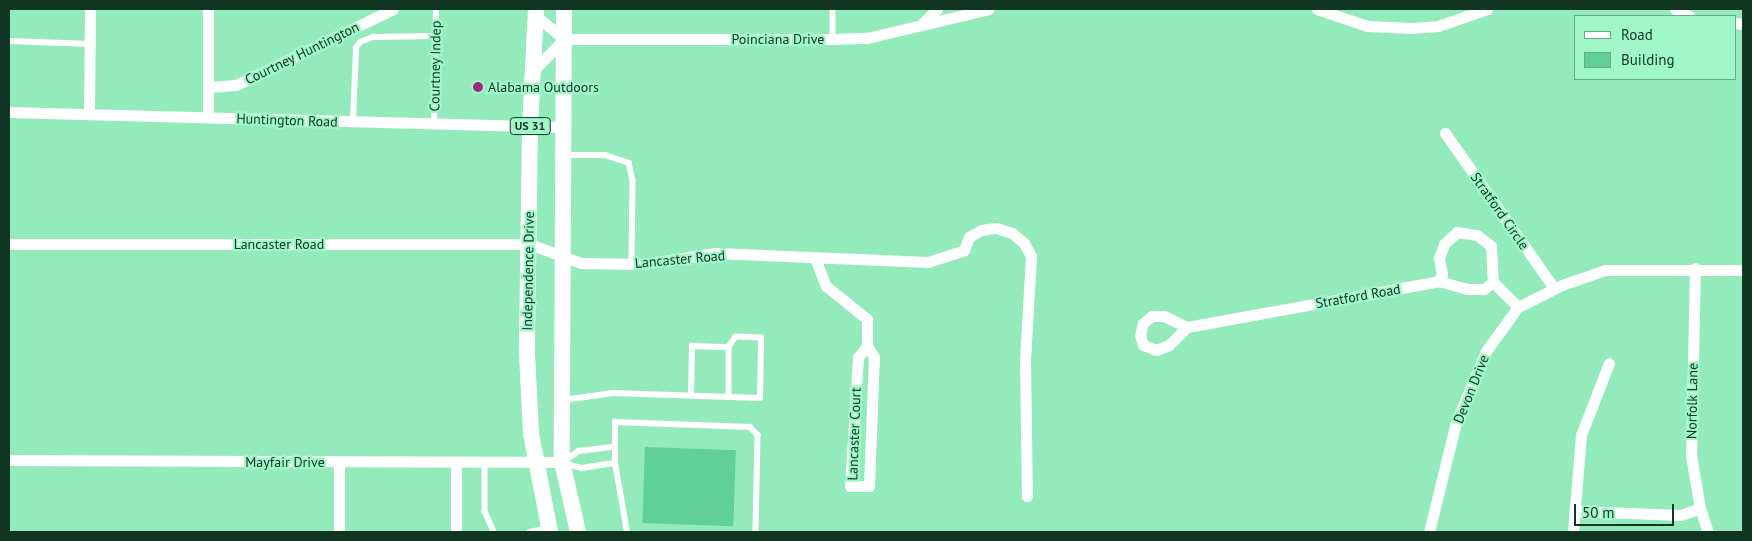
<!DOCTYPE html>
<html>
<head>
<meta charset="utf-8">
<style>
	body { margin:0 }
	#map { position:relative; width:1752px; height:541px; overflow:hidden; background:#93ebbc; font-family:"PT Sans",sans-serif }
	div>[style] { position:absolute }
	.building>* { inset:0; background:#61cf98; transform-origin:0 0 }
	.service>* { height:5.5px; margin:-2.75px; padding:0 2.75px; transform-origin:2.75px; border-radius:2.75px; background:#fff }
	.minor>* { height:11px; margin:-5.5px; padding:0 5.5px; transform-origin:5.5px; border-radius:5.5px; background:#fff }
	.primary>* { height:16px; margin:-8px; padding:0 8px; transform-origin:8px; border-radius:8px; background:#fff }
	.dots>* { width:14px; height:14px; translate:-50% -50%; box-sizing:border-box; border:2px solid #a0f8c9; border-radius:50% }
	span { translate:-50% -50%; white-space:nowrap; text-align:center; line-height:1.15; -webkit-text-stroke:4.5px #a0f8c9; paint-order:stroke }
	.shield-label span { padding:1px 4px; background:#a0f8c9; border:1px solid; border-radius:4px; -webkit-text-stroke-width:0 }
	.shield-label { font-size:12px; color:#103523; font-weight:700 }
	.street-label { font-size:14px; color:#103523 }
	.poi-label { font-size:14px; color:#103523 }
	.left { translate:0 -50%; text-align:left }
	.frame { position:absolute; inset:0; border:10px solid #103523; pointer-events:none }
	.legend { position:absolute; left:1574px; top:15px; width:162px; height:65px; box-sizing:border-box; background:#a0f8c9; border:1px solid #66aa87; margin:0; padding:6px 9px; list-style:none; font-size:15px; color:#103523 }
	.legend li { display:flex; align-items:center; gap:10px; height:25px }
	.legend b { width:25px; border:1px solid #66aa87 }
	.scale { position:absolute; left:1574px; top:504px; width:100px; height:22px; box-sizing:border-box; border:2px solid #103523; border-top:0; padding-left:6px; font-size:15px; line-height:18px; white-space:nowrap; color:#103523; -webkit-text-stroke:4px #a0f8c9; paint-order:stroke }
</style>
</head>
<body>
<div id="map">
	<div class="building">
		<div style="left:645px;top:447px;width:91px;height:76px;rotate:2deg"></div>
	</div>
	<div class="service">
		<div style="left:833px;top:9px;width:30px;rotate:90deg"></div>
		<div style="left:9px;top:41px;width:81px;rotate:2.1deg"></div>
		<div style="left:353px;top:121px;width:73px;rotate:-87.6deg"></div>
		<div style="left:356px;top:48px;width:7px;rotate:-56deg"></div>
		<div style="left:360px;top:42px;width:14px;rotate:-21deg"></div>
		<div style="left:373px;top:37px;width:62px;rotate:-0.9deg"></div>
		<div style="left:434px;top:124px;width:115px;rotate:-89deg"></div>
		<div style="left:565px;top:155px;width:40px"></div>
		<div style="left:605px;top:155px;width:25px;rotate:18deg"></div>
		<div style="left:629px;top:163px;width:17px;rotate:77deg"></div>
		<div style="left:633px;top:180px;width:84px;rotate:90.7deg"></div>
		<div style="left:691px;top:396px;width:50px;rotate:-88.9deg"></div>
		<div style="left:692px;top:346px;width:37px;rotate:2deg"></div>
		<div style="left:564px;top:400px;width:49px;rotate:-8.1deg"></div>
		<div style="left:613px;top:393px;width:147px;rotate:1.9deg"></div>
		<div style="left:760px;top:398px;width:60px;rotate:-89deg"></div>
		<div style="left:761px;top:338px;width:25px;rotate:-178deg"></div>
		<div style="left:736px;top:337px;width:12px;rotate:125deg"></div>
		<div style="left:729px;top:347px;width:50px;rotate:90deg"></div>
		<div style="left:566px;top:460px;width:16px;rotate:-35deg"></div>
		<div style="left:579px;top:451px;width:35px;rotate:-7deg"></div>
		<div style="left:485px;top:463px;width:48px;rotate:90deg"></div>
		<div style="left:485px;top:511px;width:23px;rotate:67deg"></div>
		<div style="left:564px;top:463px;width:19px;rotate:16deg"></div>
		<div style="left:582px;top:468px;width:33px;rotate:-9deg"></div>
		<div style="left:530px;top:532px;width:17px;rotate:-13deg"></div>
		<div style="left:627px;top:532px;width:70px;rotate:-99.9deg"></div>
		<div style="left:615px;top:463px;width:41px;rotate:-90deg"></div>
		<div style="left:615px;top:422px;width:135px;rotate:2.1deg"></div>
		<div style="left:750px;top:427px;width:11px;rotate:45deg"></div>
		<div style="left:758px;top:435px;width:97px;rotate:91.2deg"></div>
	</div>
	<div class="minor">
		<div style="left:208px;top:9px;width:108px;rotate:90deg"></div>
		<div style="left:1317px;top:9px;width:53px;rotate:18.8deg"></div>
		<div style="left:1367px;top:26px;width:44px;rotate:2.6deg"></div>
		<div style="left:1411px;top:28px;width:27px;rotate:-4deg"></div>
		<div style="left:1438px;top:26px;width:52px;rotate:-19.1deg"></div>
		<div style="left:1675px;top:9px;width:16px;rotate:27deg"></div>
		<div style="left:536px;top:16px;width:36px;rotate:39deg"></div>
		<div style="left:564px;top:39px;width:269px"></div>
		<div style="left:833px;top:39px;width:34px;rotate:-2deg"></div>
		<div style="left:867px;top:38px;width:125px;rotate:-13.4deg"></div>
		<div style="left:1736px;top:23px;width:7px;rotate:8deg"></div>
		<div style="left:921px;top:25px;width:23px;rotate:-45deg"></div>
		<div style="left:532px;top:72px;width:46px;rotate:-45.9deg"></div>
		<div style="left:208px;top:87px;width:28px;rotate:-4deg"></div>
		<div style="left:236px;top:85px;width:174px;rotate:-25.8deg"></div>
		<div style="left:9px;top:112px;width:556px;rotate:1.55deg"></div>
		<div style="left:89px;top:113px;width:104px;rotate:-89.4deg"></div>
		<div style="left:1445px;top:133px;width:189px;rotate:54.9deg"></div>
		<div style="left:9px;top:244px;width:520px"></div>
		<div style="left:529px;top:244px;width:55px;rotate:20.1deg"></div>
		<div style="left:581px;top:263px;width:62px;rotate:0.9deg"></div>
		<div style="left:643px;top:264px;width:73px;rotate:-8.7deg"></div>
		<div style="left:715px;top:253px;width:213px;rotate:2.4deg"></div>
		<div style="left:928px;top:262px;width:38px;rotate:-18deg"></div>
		<div style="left:964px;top:250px;width:14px;rotate:-69deg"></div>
		<div style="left:969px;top:237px;width:14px;rotate:-30deg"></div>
		<div style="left:981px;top:230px;width:15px;rotate:-8deg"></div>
		<div style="left:996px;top:228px;width:17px;rotate:17deg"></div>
		<div style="left:1012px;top:233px;width:16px;rotate:40deg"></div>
		<div style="left:1024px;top:243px;width:15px;rotate:62deg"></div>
		<div style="left:1031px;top:256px;width:103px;rotate:93.3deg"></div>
		<div style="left:1025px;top:359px;width:137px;rotate:89.2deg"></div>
		<div style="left:815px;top:258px;width:30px;rotate:69deg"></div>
		<div style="left:826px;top:286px;width:53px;rotate:38.8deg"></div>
		<div style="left:867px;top:319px;width:27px;rotate:90deg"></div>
		<div style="left:867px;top:346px;width:14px;rotate:129deg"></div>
		<div style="left:858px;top:357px;width:129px;rotate:93.5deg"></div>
		<div style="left:850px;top:486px;width:19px"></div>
		<div style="left:869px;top:486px;width:129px;rotate:-87.8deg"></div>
		<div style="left:874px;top:357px;width:13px;rotate:-122deg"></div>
		<div style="left:1695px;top:268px;width:187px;rotate:91.2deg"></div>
		<div style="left:1691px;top:455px;width:54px;rotate:80.4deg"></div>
		<div style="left:1700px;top:508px;width:25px;rotate:72deg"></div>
		<div style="left:1439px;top:281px;width:8px;rotate:-67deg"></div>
		<div style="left:1442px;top:274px;width:16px;rotate:-101deg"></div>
		<div style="left:1439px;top:258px;width:15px;rotate:-70deg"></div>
		<div style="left:1444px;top:244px;width:18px;rotate:-43deg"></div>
		<div style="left:1457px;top:232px;width:20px;rotate:9deg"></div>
		<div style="left:1477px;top:235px;width:18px;rotate:38deg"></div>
		<div style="left:1491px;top:246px;width:36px;rotate:87deg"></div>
		<div style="left:1493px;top:282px;width:35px;rotate:45deg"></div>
		<div style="left:1152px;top:316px;width:12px"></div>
		<div style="left:1164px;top:316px;width:25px;rotate:26deg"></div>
		<div style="left:1187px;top:327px;width:25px;rotate:135deg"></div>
		<div style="left:1169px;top:345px;width:14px;rotate:159deg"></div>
		<div style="left:1156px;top:350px;width:14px;rotate:-159deg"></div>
		<div style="left:1143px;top:345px;width:10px;rotate:-107deg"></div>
		<div style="left:1140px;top:335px;width:12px;rotate:-76deg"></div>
		<div style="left:1143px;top:323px;width:11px;rotate:-38deg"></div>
		<div style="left:1187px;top:327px;width:256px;rotate:-10.3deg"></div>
		<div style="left:1439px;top:281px;width:29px;rotate:16deg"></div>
		<div style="left:1467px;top:289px;width:17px"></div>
		<div style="left:1484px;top:289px;width:11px;rotate:-38deg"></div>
		<div style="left:9px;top:460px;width:553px;rotate:0.21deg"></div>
		<div style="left:1576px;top:511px;width:105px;rotate:2.2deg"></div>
		<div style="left:1681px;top:515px;width:20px;rotate:-20deg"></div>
		<div style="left:339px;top:532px;width:70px;rotate:-90deg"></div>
		<div style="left:456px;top:532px;width:69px;rotate:-90deg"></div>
		<div style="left:1429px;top:532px;width:113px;rotate:-76.2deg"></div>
		<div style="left:1456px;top:422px;width:77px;rotate:-67.1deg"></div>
		<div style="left:1486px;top:351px;width:54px;rotate:-54deg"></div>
		<div style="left:1518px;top:307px;width:49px;rotate:-26.6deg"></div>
		<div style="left:1562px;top:285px;width:46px;rotate:-19.2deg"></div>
		<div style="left:1605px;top:270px;width:138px"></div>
		<div style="left:1573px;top:532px;width:97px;rotate:-85.3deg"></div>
		<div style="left:1581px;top:435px;width:77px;rotate:-68.7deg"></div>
	</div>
	<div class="primary">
		<div style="left:536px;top:9px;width:118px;rotate:92.9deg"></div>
		<div style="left:530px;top:127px;width:227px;rotate:90.8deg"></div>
		<div style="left:527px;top:354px;width:80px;rotate:87.1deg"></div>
		<div style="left:531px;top:434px;width:100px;rotate:79deg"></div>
		<div style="left:564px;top:9px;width:453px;rotate:90.3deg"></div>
		<div style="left:562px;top:462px;width:72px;rotate:77.1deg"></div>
	</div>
	<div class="dots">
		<div style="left:478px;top:87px;background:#9f2982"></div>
	</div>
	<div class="shield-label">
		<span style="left:530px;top:126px">US 31</span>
	</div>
	<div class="street-label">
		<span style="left:778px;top:39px">Poinciana Drive</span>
		<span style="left:302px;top:53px;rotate:-26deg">Courtney Huntington</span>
		<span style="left:435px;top:66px;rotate:-89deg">Courtney Indep</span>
		<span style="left:287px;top:120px;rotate:2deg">Huntington Road</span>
		<span style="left:1500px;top:211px;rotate:55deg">Stratford Circle</span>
		<span style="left:279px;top:244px">Lancaster Road</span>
		<span style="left:680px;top:259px;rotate:-5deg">Lancaster Road</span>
		<span style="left:528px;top:271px;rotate:-89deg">Independence Drive</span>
		<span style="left:1358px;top:296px;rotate:-10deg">Stratford Road</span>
		<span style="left:1471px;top:389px;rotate:-68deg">Devon Drive</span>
		<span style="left:1692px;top:401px;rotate:-89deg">Norfolk Lane</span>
		<span style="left:854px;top:434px;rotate:-88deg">Lancaster Court</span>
		<span style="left:285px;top:462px">Mayfair Drive</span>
	</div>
	<div class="poi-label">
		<span class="left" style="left:488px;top:87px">Alabama Outdoors</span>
	</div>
	<div class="frame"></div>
	<ul class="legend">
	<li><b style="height:6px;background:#fff"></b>Road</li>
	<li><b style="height:14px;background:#61cf98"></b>Building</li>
	</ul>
	<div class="scale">50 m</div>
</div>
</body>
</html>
